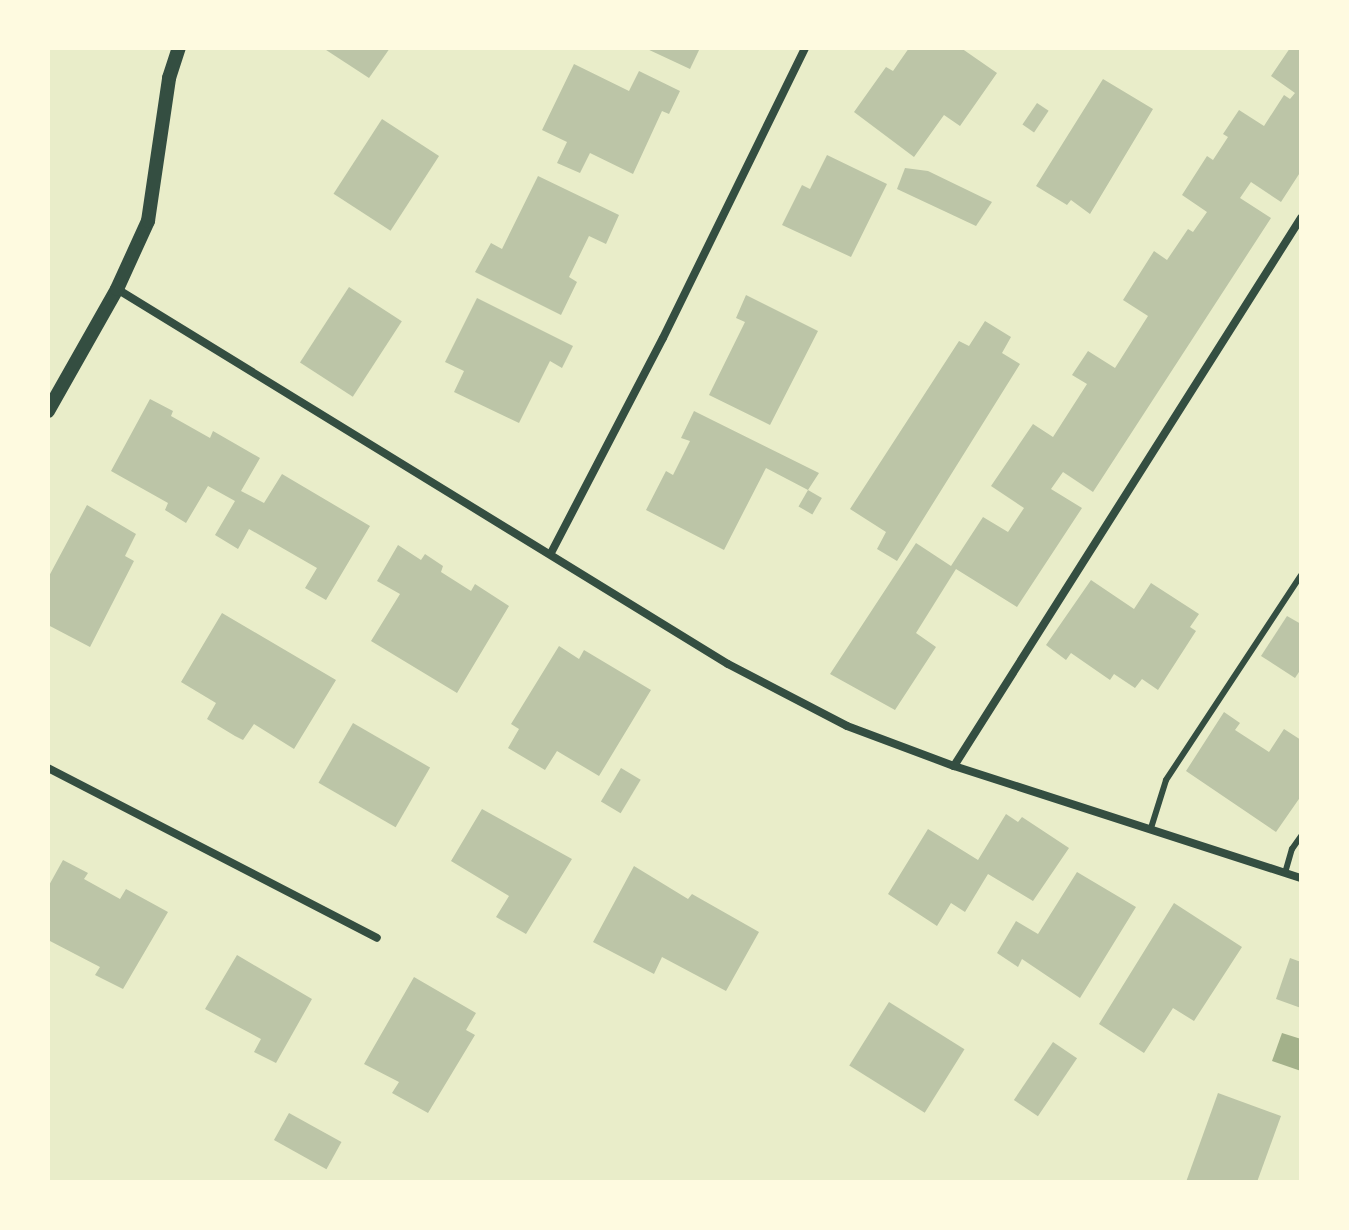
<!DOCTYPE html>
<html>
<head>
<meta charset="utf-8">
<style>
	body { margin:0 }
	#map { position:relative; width:1349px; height:1230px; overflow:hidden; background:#e9edc9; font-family:Jost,sans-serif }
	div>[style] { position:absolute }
	.water>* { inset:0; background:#a3b18a }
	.building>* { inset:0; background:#bcc5a7; transform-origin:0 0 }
	.service>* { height:6px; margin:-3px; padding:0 3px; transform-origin:3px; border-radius:3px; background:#344e41 }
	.minor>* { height:8px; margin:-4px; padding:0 4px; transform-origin:4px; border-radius:4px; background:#344e41 }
	.tertiary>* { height:14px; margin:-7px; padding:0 7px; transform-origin:7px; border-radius:7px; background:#344e41 }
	span { translate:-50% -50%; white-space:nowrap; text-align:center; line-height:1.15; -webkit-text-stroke:8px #fefae0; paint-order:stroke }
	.frame { position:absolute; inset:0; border:50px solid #fefae0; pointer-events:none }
</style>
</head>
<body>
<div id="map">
	<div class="water">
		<div style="clip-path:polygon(1282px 1033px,1301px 1039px,1301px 1071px,1272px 1061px)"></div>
	</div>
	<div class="building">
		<div style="clip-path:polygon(323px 48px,390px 48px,369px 78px)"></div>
		<div style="clip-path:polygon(645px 48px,700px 48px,690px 69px)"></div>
		<div style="clip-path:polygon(909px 48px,961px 48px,997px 73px,960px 126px,944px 115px,914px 157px,854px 112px,886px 67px,893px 71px)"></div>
		<div style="clip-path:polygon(1290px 48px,1301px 48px,1301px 171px,1281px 202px,1251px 182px,1240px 198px,1271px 218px,1093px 492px,1063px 472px,1051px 489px,1082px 508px,1017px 607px,956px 569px,916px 633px,936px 647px,895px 710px,830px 674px,916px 543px,951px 566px,983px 517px,1008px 532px,1024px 508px,991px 486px,1033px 424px,1053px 437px,1087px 384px,1072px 375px,1088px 351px,1115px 368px,1148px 316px,1123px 300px,1154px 251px,1167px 260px,1188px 229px,1193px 232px,1207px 212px,1182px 195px,1207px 156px,1213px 160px,1228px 137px,1223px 134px,1239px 110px,1264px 126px,1284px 95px,1290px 99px,1295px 93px,1271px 76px)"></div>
		<div style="clip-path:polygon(574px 64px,629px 91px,639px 71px,680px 91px,669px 114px,662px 111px,633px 174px,590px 153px,580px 173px,557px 163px,567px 142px,542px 130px)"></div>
		<div style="clip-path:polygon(1103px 79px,1153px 109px,1090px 214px,1071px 200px,1067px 205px,1036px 186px)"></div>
		<div style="left:1037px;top:103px;width:14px;height:26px;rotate:34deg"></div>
		<div style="left:382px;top:119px;width:68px;height:89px;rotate:33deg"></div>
		<div style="clip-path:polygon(827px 155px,887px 184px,851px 257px,782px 225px,802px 185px,810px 189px)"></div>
		<div style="clip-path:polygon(905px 168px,928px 171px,992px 202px,976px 226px,897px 189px)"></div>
		<div style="clip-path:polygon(538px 176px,619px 215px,606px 244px,589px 236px,569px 277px,577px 282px,561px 315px,475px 272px,491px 243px,502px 249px)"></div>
		<div style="left:349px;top:287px;width:63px;height:90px;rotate:33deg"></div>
		<div style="clip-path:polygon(746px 295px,818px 331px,770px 425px,709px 395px,745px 322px,736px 318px)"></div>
		<div style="clip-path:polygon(477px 298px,573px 346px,562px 368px,550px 361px,519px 423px,454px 392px,464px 371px,445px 362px)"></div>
		<div style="clip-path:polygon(985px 321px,1011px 337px,1002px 353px,1020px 364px,897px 561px,877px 549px,886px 532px,850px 509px,959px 341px,969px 346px)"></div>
		<div style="clip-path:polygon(150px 399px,173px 411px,171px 416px,210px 438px,213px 431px,260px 458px,241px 491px,264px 503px,282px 474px,370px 526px,326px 600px,305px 588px,317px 568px,249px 529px,238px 549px,215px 535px,235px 501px,208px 486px,186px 523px,165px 510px,168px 503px,111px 471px)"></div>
		<div style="clip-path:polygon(694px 411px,819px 473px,808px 490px,766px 468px,724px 550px,646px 510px,666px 471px,673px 475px,690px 441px,681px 438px)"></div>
		<div style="left:808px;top:490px;width:16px;height:19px;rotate:30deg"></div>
		<div style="clip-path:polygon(87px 505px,136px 534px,125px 556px,134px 561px,90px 647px,48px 625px,48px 578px)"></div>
		<div style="clip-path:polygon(398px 545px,421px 560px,425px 554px,443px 566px,441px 572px,471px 591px,475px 584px,509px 606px,457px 693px,371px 641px,400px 594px,377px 581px)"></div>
		<div style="clip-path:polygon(1091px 580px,1134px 609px,1151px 583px,1199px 614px,1190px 627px,1196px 631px,1158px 690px,1142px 679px,1135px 688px,1114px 674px,1110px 680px,1071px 653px,1066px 660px,1046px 645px)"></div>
		<div style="clip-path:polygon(222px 613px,336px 680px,294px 749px,254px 724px,243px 740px,235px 736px,207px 719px,216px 703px,181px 682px)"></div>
		<div style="clip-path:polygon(1287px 616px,1301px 624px,1301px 669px,1295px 678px,1261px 656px)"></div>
		<div style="clip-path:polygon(559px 646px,579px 659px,584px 650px,651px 690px,599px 776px,557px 751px,545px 770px,508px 748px,519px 729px,511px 724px)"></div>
		<div style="clip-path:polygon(1224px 712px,1240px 723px,1235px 730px,1269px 752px,1284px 729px,1301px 740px,1301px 796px,1276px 832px,1186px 771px)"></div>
		<div style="left:353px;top:723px;width:89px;height:69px;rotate:30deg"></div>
		<div style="left:621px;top:768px;width:23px;height:39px;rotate:31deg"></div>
		<div style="clip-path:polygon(482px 809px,572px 859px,526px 934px,496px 917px,509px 896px,451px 861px)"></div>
		<div style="clip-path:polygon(1006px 814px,1018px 822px,1022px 817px,1069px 848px,1033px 901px,988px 874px,965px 912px,951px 903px,937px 926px,888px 894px,928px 829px,978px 860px)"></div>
		<div style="clip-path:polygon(63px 860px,88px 873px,84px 879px,120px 899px,126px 889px,168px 912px,123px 989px,95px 975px,100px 967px,48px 940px,48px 887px)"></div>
		<div style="clip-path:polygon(634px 866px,688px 899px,692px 894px,759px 932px,726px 991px,662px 957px,654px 974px,593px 942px)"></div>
		<div style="clip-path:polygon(1077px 872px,1136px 907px,1080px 998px,1022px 959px,1018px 967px,997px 953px,1016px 921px,1038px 934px)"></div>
		<div style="clip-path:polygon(1174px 903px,1242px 947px,1194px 1021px,1173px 1008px,1144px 1053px,1099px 1024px)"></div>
		<div style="clip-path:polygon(237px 955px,312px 999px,276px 1063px,254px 1052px,261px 1039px,205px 1009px)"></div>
		<div style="clip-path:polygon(1290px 958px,1301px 962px,1301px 1008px,1276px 999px)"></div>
		<div style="clip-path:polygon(414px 977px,476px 1013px,466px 1030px,475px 1035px,428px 1113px,392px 1093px,399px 1082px,364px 1064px)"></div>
		<div style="left:889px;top:1002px;width:89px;height:75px;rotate:32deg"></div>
		<div style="left:1053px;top:1042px;width:29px;height:70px;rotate:34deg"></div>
		<div style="clip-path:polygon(1218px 1093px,1281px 1116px,1257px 1182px,1186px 1182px)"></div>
		<div style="left:289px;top:1113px;width:60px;height:31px;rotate:29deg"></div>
	</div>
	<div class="service">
		<div style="left:1151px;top:828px;width:50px;rotate:-72.6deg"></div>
		<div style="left:1166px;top:780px;width:245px;rotate:-56.6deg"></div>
		<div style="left:1285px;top:873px;width:25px;rotate:-74deg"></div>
		<div style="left:1292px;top:849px;width:16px;rotate:-55deg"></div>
	</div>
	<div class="minor">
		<div style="left:117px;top:289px;width:717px;rotate:31.54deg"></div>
		<div style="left:728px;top:664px;width:134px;rotate:27.5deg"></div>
		<div style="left:847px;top:726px;width:114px;rotate:20.5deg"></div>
		<div style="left:954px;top:766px;width:365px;rotate:17.9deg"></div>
		<div style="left:551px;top:553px;width:242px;rotate:-62.5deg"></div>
		<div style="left:663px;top:338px;width:323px;rotate:-63.9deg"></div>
		<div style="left:954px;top:766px;width:649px;rotate:-57.66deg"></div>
		<div style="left:48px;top:768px;width:370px;rotate:27.3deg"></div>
	</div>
	<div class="tertiary">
		<div style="left:48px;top:411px;width:140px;rotate:-60.5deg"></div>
		<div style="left:117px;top:289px;width:75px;rotate:-65.5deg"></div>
		<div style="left:148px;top:221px;width:145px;rotate:-81.6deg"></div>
		<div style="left:169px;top:78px;width:32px;rotate:-72deg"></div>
	</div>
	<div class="frame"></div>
</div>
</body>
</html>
